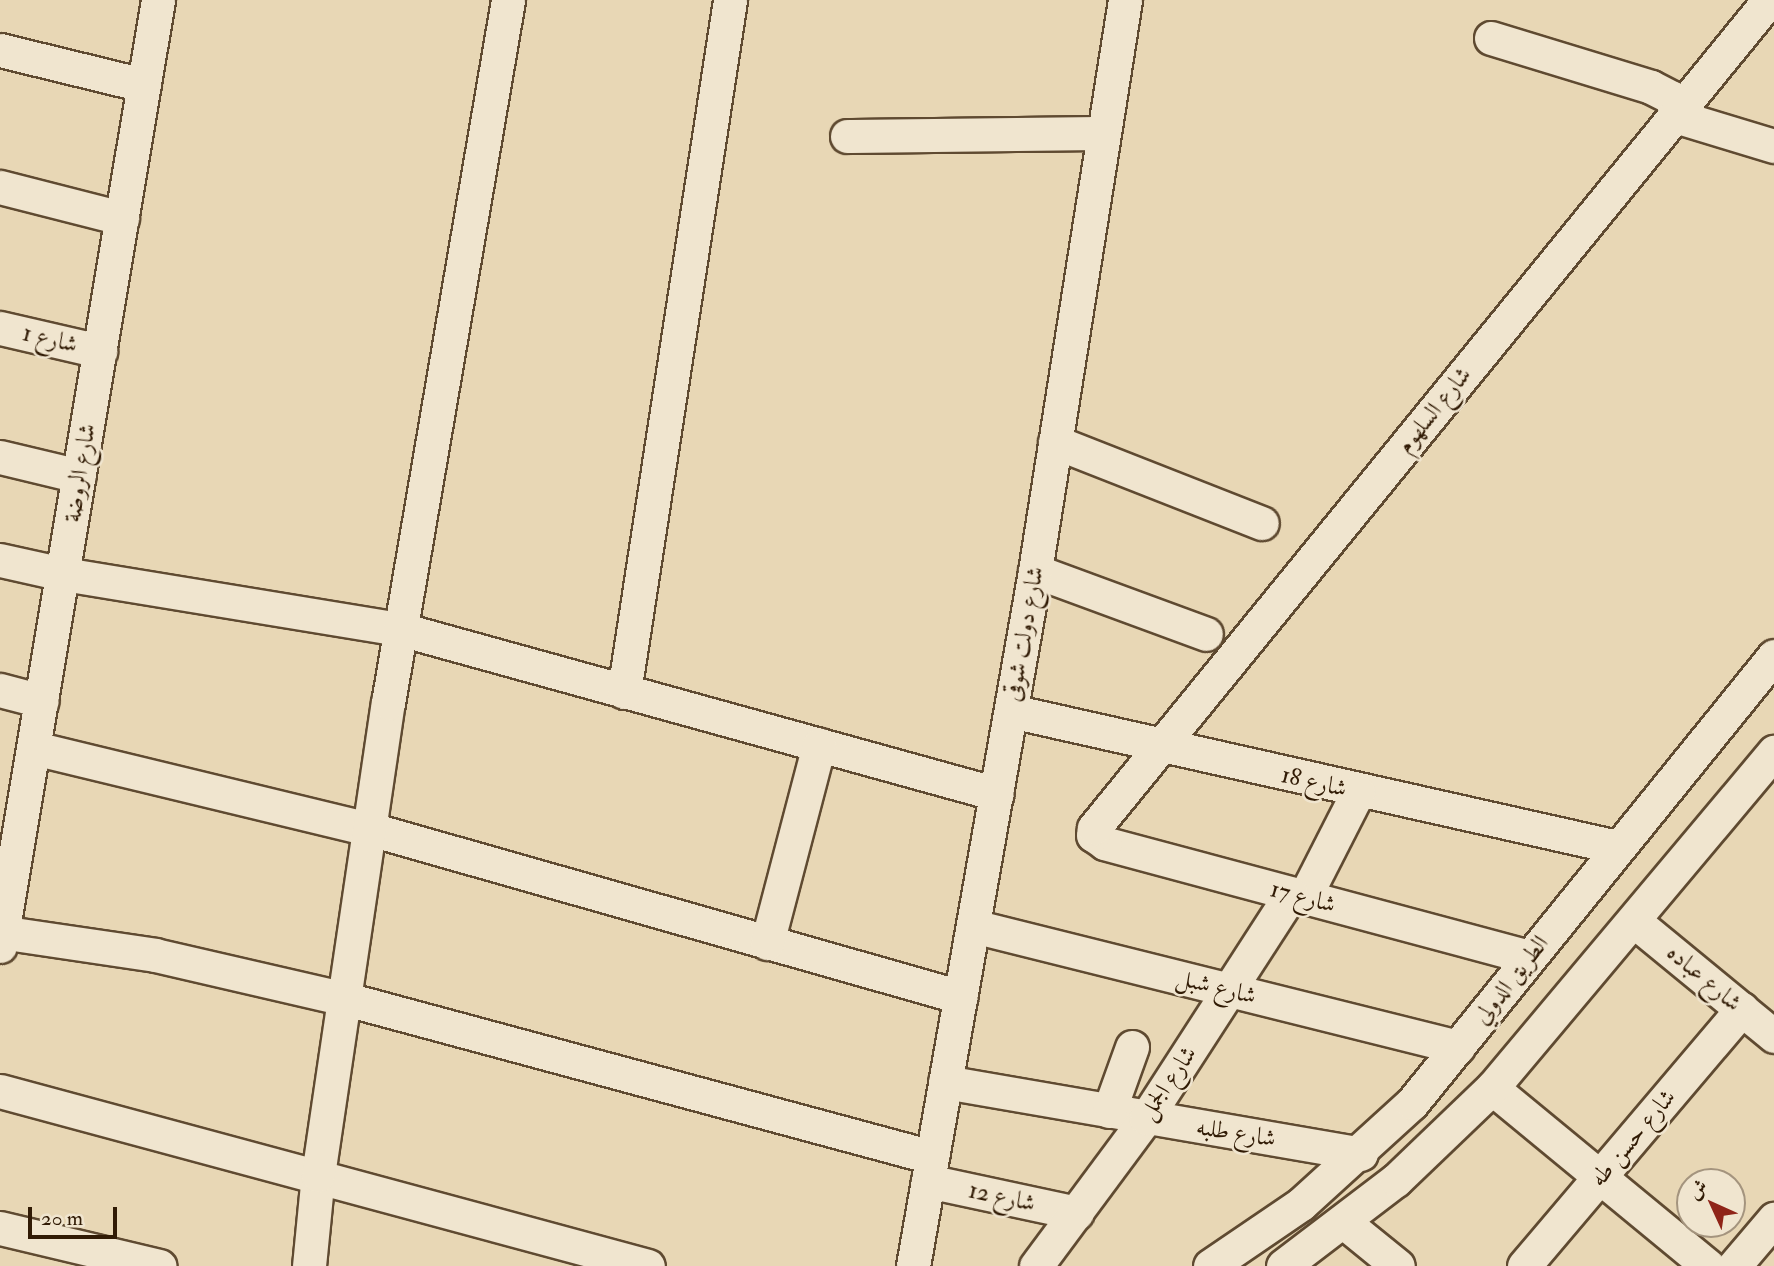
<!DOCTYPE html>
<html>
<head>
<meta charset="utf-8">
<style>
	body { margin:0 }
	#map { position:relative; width:1774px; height:1266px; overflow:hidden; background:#e8d7b5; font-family:"IM FELL Double Pica",Amiri,serif }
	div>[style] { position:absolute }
	.roads { filter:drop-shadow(2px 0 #5f4a31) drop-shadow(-2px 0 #5f4a31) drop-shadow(0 2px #5f4a31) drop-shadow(0 -2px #5f4a31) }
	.minor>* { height:33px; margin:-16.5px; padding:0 16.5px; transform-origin:16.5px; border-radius:16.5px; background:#f0e5cf }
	span { translate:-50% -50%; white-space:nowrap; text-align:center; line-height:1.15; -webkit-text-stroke:5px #f0e5cf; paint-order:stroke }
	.street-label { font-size:24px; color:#311b05 }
	.north { position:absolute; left:1676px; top:1168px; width:70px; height:70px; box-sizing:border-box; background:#f0e5cf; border:2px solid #a4947e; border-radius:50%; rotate:315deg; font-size:19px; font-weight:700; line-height:28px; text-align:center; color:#311b05 }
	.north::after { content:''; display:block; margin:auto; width:24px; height:32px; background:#8f2418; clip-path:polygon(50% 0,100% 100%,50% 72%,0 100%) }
	.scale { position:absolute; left:28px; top:1207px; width:89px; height:32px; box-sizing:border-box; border:4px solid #311b05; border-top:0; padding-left:9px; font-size:21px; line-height:24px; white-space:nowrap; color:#311b05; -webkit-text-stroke:5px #f0e5cf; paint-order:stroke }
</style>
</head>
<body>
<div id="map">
	<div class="roads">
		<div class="minor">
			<div style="left:1491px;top:38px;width:167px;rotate:17deg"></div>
			<div style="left:1651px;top:87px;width:25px;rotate:27deg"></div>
			<div style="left:1673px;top:98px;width:18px;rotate:84deg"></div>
			<div style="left:1675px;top:116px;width:103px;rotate:16.9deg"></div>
			<div style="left:0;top:50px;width:148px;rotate:13.7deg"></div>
			<div style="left:847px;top:136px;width:256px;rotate:-0.7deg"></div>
			<div style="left:0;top:187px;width:126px;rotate:14.3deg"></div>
			<div style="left:0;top:328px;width:103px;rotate:13deg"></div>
			<div style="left:1055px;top:442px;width:222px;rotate:21.4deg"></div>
			<div style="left:0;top:457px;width:81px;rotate:13.5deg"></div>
			<div style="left:0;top:560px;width:65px;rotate:12.5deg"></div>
			<div style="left:63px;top:574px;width:341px;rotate:9.3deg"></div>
			<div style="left:400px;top:629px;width:619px;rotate:15.45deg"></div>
			<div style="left:1035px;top:571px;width:182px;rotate:20.2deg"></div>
			<div style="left:0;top:690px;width:43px;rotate:14.7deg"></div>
			<div style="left:624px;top:692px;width:700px;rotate:-81.29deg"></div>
			<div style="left:1011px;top:711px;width:621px;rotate:12.65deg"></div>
			<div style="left:34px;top:748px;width:346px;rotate:13.6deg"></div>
			<div style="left:370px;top:829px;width:614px;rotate:15.87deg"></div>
			<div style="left:1304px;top:898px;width:119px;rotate:-63deg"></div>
			<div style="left:1634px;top:921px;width:181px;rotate:39.4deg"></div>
			<div style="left:973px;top:926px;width:500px;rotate:14deg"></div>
			<div style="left:0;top:932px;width:157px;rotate:8.4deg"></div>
			<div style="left:155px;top:955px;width:196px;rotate:13deg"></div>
			<div style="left:346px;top:999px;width:607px;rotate:15.09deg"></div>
			<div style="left:767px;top:943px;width:205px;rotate:-75.3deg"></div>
			<div style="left:0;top:946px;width:959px;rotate:-80.52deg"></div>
			<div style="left:1529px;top:957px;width:439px;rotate:-165deg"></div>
			<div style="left:1105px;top:843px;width:14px;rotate:-146deg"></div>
			<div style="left:1093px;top:835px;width:7px;rotate:-82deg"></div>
			<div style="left:1094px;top:828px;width:1068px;rotate:-50.81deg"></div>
			<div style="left:945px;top:1082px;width:422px;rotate:9.8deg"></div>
			<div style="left:1492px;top:1088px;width:280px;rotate:39.5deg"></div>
			<div style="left:0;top:1091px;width:671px;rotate:15.11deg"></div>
			<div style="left:1109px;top:1111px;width:68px;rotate:-70.2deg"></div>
			<div style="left:928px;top:1181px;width:152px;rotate:12.1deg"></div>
			<div style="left:1345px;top:1223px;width:68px;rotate:39.1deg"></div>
			<div style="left:0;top:1228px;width:164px;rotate:13.4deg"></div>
			<div style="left:309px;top:1266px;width:91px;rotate:-84.4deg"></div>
			<div style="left:318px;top:1175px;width:477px;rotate:-81.6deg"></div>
			<div style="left:388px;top:703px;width:713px;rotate:-80.31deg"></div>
			<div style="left:913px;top:1266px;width:706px;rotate:-80.04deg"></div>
			<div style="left:1035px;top:571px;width:578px;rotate:-81.04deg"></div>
			<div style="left:1036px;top:1266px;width:184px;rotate:-53.4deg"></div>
			<div style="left:1146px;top:1118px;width:267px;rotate:-57.1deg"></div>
			<div style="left:1210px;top:1266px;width:110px;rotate:-34.3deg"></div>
			<div style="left:1301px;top:1204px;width:150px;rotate:-42.3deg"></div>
			<div style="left:1412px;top:1103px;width:575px;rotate:-51deg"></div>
			<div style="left:1283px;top:1266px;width:142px;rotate:-37.3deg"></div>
			<div style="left:1396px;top:1180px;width:133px;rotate:-43.8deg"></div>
			<div style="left:1492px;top:1088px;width:439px;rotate:-50deg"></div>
			<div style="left:1524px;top:1266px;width:337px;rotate:-49.7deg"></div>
			<div style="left:1734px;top:1266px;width:62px;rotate:-49.6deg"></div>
		</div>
	</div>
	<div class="street-label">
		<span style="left:50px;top:339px;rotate:13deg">شارع 1</span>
		<span style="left:1434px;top:410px;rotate:-51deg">شارع السلهوم</span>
		<span style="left:80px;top:473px;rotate:-81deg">شارع الروضة</span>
		<span style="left:1024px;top:634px;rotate:-80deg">شارع دولت شوقى</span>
		<span style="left:1314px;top:782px;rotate:13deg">شارع 18</span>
		<span style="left:1303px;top:897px;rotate:15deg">شارع 17</span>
		<span style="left:1704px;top:978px;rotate:40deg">شارع عباده</span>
		<span style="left:1511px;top:980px;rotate:-52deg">الطريق الدولي</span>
		<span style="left:1216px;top:987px;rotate:14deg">شارع شبل</span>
		<span style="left:1168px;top:1083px;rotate:-56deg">شارع الجمل</span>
		<span style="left:1236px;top:1133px;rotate:9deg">شارع طلبه</span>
		<span style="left:1633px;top:1138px;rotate:-50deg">شارع حسن طه</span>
		<span style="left:1002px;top:1197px;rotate:12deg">شارع 12</span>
	</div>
	<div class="north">ش</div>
	<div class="scale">20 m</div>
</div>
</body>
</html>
